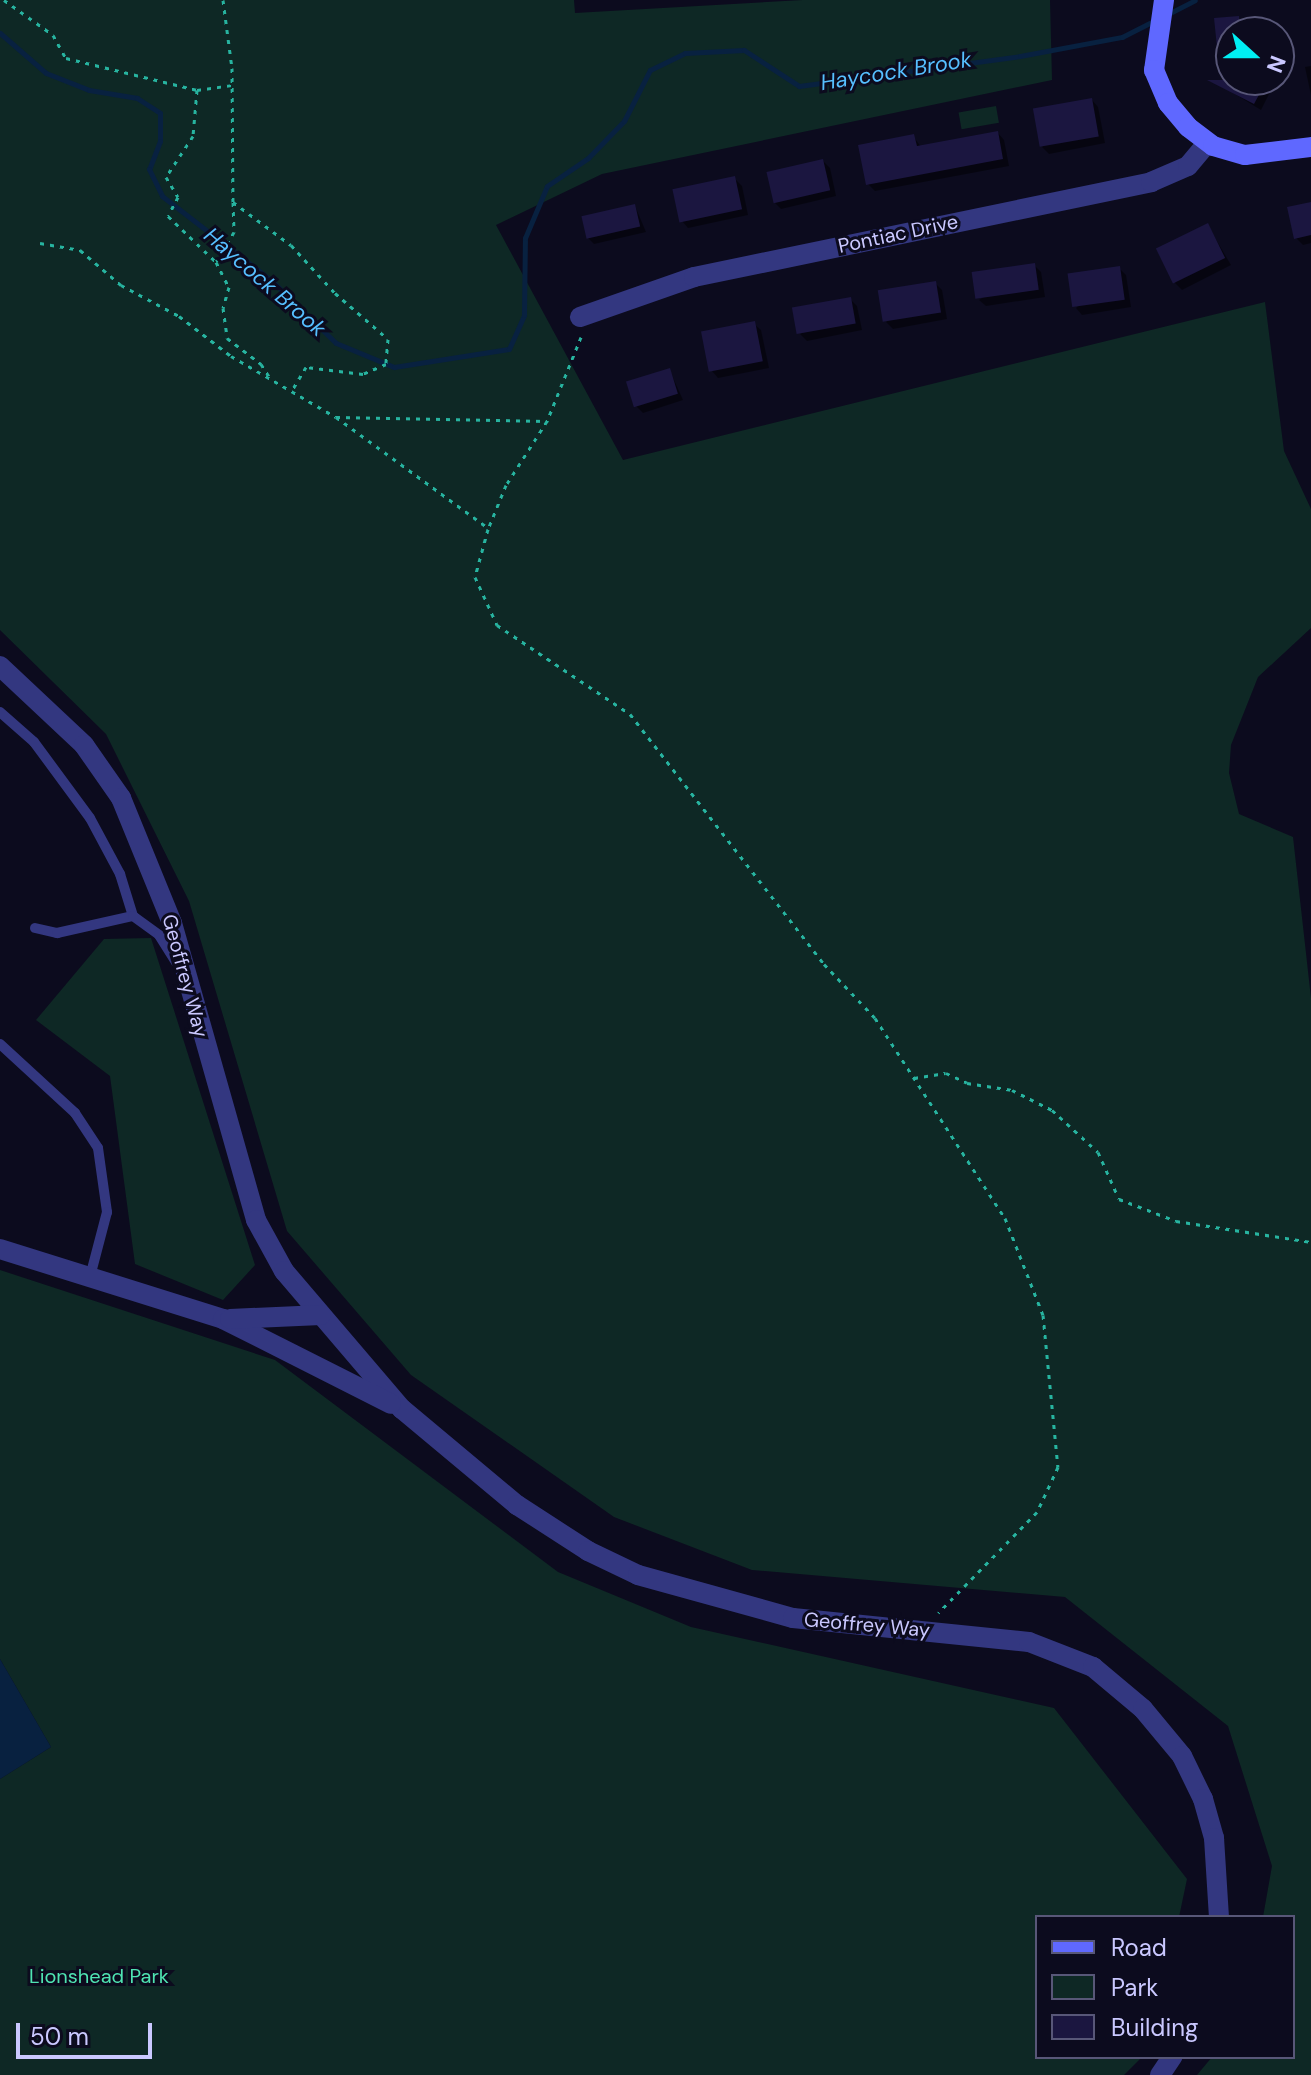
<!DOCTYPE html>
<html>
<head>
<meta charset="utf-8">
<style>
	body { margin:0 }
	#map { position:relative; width:1311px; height:2075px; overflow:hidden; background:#0c0b1e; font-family:"DM Sans",sans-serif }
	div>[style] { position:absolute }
	.green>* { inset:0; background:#0e2825; transform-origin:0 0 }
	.water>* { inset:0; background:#082140 }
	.shadow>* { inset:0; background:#0007 }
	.stream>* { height:5px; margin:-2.5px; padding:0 2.5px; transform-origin:2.5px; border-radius:2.5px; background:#082140 }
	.building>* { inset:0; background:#1b1640; transform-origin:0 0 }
	.path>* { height:3px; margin-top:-1.5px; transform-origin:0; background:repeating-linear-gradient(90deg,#27b4a0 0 4px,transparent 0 10px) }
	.lane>* { height:10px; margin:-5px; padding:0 5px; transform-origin:5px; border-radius:5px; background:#333780 }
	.street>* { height:20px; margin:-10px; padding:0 10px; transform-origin:10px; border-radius:10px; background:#333780 }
	.secondary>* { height:20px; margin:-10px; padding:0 10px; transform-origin:10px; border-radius:10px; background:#5f68ff }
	span { translate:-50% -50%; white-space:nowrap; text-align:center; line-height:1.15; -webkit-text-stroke:6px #0c0b1e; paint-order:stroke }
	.street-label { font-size:20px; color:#cac8ff }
	.park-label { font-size:20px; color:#4fe4b2 }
	.water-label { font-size:22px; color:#56bfff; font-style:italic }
	.legend { position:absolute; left:1035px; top:1915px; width:260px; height:144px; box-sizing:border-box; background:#0c0b1e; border:2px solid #585778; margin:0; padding:10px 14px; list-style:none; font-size:24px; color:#cac8ff }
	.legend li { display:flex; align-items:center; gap:16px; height:40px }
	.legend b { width:40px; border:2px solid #585778 }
	.north { position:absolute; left:1215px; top:16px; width:80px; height:80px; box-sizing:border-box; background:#0c0b1e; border:2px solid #585778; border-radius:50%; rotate:111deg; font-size:22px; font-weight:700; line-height:32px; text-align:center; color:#cac8ff }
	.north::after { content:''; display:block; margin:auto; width:28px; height:36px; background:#00eff3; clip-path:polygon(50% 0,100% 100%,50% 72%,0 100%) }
	.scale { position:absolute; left:16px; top:2023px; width:136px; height:36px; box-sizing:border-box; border:4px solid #cac8ff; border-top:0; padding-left:10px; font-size:24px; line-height:28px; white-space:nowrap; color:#cac8ff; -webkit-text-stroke:6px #0c0b1e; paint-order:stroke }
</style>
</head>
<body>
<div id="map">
	<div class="green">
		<div style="clip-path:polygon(0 0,574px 0,575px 13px,803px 0,1050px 0,1052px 80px,602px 174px,496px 225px,623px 460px,1265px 302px,1284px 451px,1311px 509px,1311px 628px,1258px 677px,1231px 745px,1229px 773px,1239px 814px,1293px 837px,1311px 998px,1311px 2075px,1197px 2075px,1212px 2057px,1293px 2057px,1293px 1917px,1263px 1917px,1272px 1866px,1228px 1726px,1065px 1597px,752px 1570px,614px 1517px,411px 1375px,287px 1231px,189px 901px,106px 734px,0 630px)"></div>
		<div style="left:996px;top:106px;width:17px;height:38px;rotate:80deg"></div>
		<div style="clip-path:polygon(151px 938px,255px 1265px,223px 1300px,135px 1264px,110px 1076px,36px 1020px,104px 939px)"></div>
		<div style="clip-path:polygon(0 1270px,275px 1360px,558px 1572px,691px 1627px,1054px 1708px,1187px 1879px,1179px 1917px,1037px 1917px,1037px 2057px,1142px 2057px,1124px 2075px,0 2075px,0 1779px,51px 1747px,0 1659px)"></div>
	</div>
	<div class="water">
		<div style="clip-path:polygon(0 1659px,51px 1747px,0 1779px)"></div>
	</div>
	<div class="shadow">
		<div style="clip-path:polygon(1238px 18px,1246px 32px,1231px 32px,1231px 53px,1226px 53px,1219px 46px)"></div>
		<div style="clip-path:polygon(1230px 66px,1231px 80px,1258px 80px,1271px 90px,1261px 110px,1220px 85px)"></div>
		<div style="clip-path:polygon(1311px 66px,1311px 95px,1305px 67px)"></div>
		<div style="clip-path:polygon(1092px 100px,1098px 107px,1105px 143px,1049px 154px,1042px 147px)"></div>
		<div style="clip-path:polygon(998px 133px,1004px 140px,1009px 166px,875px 191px,868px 184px,913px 136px,921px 147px)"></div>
		<div style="clip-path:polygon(823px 161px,830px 168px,836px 196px,781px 209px,774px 202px)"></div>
		<div style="clip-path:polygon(735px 179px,742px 186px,748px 215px,688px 228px,682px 221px)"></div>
		<div style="clip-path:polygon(1311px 204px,1311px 243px,1303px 245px,1296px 238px)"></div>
		<div style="clip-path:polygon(635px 206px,646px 232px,594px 244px,587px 237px)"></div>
		<div style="clip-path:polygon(1208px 226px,1231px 265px,1182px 290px,1175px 283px)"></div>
		<div style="clip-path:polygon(1034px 265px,1041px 272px,1045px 297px,986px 306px,979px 300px)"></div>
		<div style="clip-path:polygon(1119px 268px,1126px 275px,1131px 307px,1082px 315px,1076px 308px)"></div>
		<div style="clip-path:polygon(935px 283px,942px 290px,947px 319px,893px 329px,886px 322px)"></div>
		<div style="clip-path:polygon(850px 299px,857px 306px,862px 330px,807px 341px,800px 334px)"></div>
		<div style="clip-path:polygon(754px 324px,761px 330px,769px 368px,718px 378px,712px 371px)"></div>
		<div style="clip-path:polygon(670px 371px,683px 400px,643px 413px,636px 406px)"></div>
	</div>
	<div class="stream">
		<div style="left:1168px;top:14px;width:30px;rotate:-27deg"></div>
		<div style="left:0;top:33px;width:61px;rotate:41deg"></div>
		<div style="left:46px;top:73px;width:46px;rotate:21.6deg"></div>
		<div style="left:89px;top:90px;width:49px;rotate:9.5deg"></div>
		<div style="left:137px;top:98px;width:27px;rotate:33deg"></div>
		<div style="left:160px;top:113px;width:28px;rotate:90deg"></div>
		<div style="left:160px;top:141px;width:30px;rotate:111deg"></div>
		<div style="left:149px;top:169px;width:30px;rotate:64deg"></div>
		<div style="left:162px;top:196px;width:139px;rotate:37.7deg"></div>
		<div style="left:272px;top:281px;width:89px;rotate:44.1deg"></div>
		<div style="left:336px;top:343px;width:63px;rotate:22.5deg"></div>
		<div style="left:394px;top:367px;width:116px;rotate:-8.9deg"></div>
		<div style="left:509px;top:349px;width:37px;rotate:-66deg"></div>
		<div style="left:524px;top:315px;width:77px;rotate:-89.3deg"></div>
		<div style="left:525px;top:238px;width:56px;rotate:-67.1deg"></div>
		<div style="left:547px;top:186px;width:50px;rotate:-34.3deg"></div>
		<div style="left:588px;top:158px;width:52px;rotate:-45.8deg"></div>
		<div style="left:624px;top:121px;width:57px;rotate:-63deg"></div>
		<div style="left:650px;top:70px;width:39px;rotate:-26deg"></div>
		<div style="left:685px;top:53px;width:59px;rotate:-2.9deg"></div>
		<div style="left:744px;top:50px;width:66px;rotate:33.2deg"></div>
		<div style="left:799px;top:86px;width:223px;rotate:-7.7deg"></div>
		<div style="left:1020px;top:56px;width:104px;rotate:-10.6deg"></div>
		<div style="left:1122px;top:37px;width:37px;rotate:-27deg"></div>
	</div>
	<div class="building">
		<div style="clip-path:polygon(1239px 16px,1240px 32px,1231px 32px,1231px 46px,1217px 47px,1214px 18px)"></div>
		<div style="clip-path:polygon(1207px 80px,1267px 80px,1254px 104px)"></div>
		<div style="left:1092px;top:98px;width:39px;height:60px;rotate:80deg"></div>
		<div style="clip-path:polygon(998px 131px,1003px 159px,866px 185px,858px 145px,914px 134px,917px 146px)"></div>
		<div style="left:823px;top:159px;width:32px;height:58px;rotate:77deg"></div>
		<div style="left:735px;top:176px;width:34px;height:64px;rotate:78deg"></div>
		<div style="clip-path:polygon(1311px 202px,1311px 235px,1294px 239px,1287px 207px)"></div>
		<div style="left:635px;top:204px;width:23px;height:55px;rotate:77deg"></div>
		<div style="left:1208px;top:223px;width:39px;height:58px;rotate:64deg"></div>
		<div style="left:1035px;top:263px;width:27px;height:64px;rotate:82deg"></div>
		<div style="left:1120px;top:266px;width:34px;height:53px;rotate:82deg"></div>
		<div style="left:936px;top:281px;width:32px;height:59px;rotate:81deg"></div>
		<div style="left:851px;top:297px;width:27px;height:60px;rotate:80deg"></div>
		<div style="left:755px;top:321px;width:41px;height:55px;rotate:79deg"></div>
		<div style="left:670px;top:368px;width:27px;height:46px;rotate:73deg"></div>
	</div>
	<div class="path">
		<div style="left:4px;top:0;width:60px;rotate:35.5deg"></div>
		<div style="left:53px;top:35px;width:26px;rotate:61deg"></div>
		<div style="left:66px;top:58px;width:135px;rotate:13.7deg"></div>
		<div style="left:197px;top:90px;width:46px;rotate:95deg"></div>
		<div style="left:193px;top:136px;width:49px;rotate:123.4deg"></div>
		<div style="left:166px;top:177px;width:23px;rotate:59deg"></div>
		<div style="left:178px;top:197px;width:21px;rotate:118deg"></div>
		<div style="left:168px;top:216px;width:66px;rotate:43.8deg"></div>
		<div style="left:223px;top:0;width:69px;rotate:82.5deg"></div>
		<div style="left:232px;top:68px;width:134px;rotate:89.6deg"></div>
		<div style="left:233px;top:202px;width:72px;rotate:36.6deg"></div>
		<div style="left:291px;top:245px;width:65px;rotate:47.5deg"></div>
		<div style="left:335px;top:293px;width:70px;rotate:41deg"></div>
		<div style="left:388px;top:339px;width:25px;rotate:95deg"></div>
		<div style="left:386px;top:364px;width:25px;rotate:157deg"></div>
		<div style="left:363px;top:374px;width:57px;rotate:-173deg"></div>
		<div style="left:306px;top:367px;width:29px;rotate:121deg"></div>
		<div style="left:197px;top:90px;width:35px;rotate:-8deg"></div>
		<div style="left:233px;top:202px;width:30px;rotate:88deg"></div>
		<div style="left:234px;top:232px;width:35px;rotate:121deg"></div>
		<div style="left:216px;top:262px;width:28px;rotate:63deg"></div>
		<div style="left:229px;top:287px;width:22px;rotate:106deg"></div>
		<div style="left:223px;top:308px;width:30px;rotate:82deg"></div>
		<div style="left:227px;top:338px;width:43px;rotate:37.4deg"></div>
		<div style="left:261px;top:364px;width:17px;rotate:57deg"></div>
		<div style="left:40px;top:243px;width:41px;rotate:9.9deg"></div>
		<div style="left:80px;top:250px;width:54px;rotate:40.5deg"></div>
		<div style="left:121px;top:285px;width:66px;rotate:28.1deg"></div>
		<div style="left:179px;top:316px;width:66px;rotate:37.6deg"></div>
		<div style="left:231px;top:356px;width:121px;rotate:30.2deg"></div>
		<div style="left:336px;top:417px;width:211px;rotate:1.1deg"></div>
		<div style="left:581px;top:337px;width:91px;rotate:112deg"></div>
		<div style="left:547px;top:421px;width:76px;rotate:122.6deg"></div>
		<div style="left:506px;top:485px;width:48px;rotate:112.2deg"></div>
		<div style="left:488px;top:529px;width:50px;rotate:105.2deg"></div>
		<div style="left:475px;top:577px;width:53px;rotate:65.4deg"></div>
		<div style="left:497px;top:625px;width:160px;rotate:33.8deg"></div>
		<div style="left:630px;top:714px;width:316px;rotate:52.2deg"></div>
		<div style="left:824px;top:964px;width:74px;rotate:46.6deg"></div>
		<div style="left:875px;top:1018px;width:239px;rotate:57deg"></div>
		<div style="left:1005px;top:1218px;width:104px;rotate:68.6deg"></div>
		<div style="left:1043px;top:1315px;width:153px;rotate:84.4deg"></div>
		<div style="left:1058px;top:1467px;width:50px;rotate:115deg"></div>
		<div style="left:1037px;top:1512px;width:141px;rotate:134.4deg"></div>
		<div style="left:336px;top:417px;width:188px;rotate:36.1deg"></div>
		<div style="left:914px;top:1078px;width:32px;rotate:-9deg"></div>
		<div style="left:946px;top:1073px;width:23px;rotate:25deg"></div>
		<div style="left:967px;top:1083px;width:46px;rotate:8.8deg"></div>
		<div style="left:1012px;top:1090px;width:45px;rotate:26.6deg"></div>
		<div style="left:1052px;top:1110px;width:62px;rotate:42.4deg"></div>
		<div style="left:1098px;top:1152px;width:51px;rotate:65.9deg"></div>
		<div style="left:1119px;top:1199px;width:61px;rotate:21.1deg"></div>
		<div style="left:1176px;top:1221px;width:137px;rotate:8.8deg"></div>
	</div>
	<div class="lane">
		<div style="left:0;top:712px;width:45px;rotate:41.4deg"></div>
		<div style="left:34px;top:742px;width:94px;rotate:53.6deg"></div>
		<div style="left:90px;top:818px;width:64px;rotate:61.8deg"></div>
		<div style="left:120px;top:874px;width:44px;rotate:72.8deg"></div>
		<div style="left:35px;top:928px;width:23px;rotate:13deg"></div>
		<div style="left:57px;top:933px;width:78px;rotate:-12.6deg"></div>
		<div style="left:133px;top:916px;width:32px;rotate:36deg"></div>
		<div style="left:159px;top:935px;width:32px;rotate:58deg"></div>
		<div style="left:0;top:1044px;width:102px;rotate:42.6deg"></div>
		<div style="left:75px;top:1113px;width:42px;rotate:56.7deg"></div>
		<div style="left:98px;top:1148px;width:65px;rotate:82deg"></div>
		<div style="left:107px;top:1212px;width:67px;rotate:104.7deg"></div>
	</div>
	<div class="street">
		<div style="left:580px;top:317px;width:121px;rotate:-19.3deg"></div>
		<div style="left:694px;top:277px;width:467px;rotate:-11.7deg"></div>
		<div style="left:1151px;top:182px;width:40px;rotate:-23.4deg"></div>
		<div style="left:1188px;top:166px;width:30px;rotate:-50deg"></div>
		<div style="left:0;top:666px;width:115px;rotate:43.2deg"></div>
		<div style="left:84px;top:745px;width:65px;rotate:55.1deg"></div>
		<div style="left:121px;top:798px;width:135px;rotate:67.8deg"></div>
		<div style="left:172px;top:923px;width:309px;rotate:74.2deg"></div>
		<div style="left:256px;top:1220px;width:58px;rotate:61.2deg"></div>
		<div style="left:284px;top:1271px;width:182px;rotate:49.5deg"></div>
		<div style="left:402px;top:1409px;width:150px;rotate:39.9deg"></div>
		<div style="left:517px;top:1505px;width:85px;rotate:32.9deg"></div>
		<div style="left:588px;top:1551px;width:55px;rotate:25.6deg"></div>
		<div style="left:638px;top:1575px;width:161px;rotate:15.5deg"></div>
		<div style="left:793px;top:1618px;width:237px;rotate:5.8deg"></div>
		<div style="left:1029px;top:1642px;width:69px;rotate:21.3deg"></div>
		<div style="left:1093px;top:1667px;width:65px;rotate:40deg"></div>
		<div style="left:1143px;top:1709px;width:61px;rotate:50.3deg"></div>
		<div style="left:1182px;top:1756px;width:48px;rotate:64deg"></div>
		<div style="left:1203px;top:1799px;width:41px;rotate:74.2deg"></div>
		<div style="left:1214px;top:1838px;width:79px;rotate:86.4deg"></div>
		<div style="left:0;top:1249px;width:234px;rotate:17.4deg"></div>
		<div style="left:223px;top:1319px;width:188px;rotate:26.8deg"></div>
		<div style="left:230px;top:1319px;width:91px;rotate:-2.5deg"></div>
		<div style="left:1160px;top:2075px;width:22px;rotate:-56deg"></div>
	</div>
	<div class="secondary">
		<div style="left:1164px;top:0;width:71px;rotate:98.1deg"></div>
		<div style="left:1154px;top:70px;width:36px;rotate:67deg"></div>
		<div style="left:1168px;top:103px;width:31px;rotate:50deg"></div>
		<div style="left:1188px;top:127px;width:31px;rotate:37deg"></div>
		<div style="left:1213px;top:146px;width:33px;rotate:16deg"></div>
		<div style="left:1245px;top:155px;width:66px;rotate:-6.9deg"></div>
	</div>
	<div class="street-label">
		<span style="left:898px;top:234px;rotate:-12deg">Pontiac Drive</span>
		<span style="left:185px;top:976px;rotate:75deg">Geoffrey Way</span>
		<span style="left:867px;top:1625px;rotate:5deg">Geoffrey Way</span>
	</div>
	<div class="park-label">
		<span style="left:99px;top:1976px">Lionshead Park</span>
	</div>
	<div class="water-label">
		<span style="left:896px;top:71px;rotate:-9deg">Haycock Brook</span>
		<span style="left:265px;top:282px;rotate:41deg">Haycock Brook</span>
	</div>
	<ul class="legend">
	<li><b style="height:10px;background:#5f68ff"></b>Road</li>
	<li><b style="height:22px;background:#0e2825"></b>Park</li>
	<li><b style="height:22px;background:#1b1640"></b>Building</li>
	</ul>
	<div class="north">N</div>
	<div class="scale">50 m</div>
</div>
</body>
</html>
